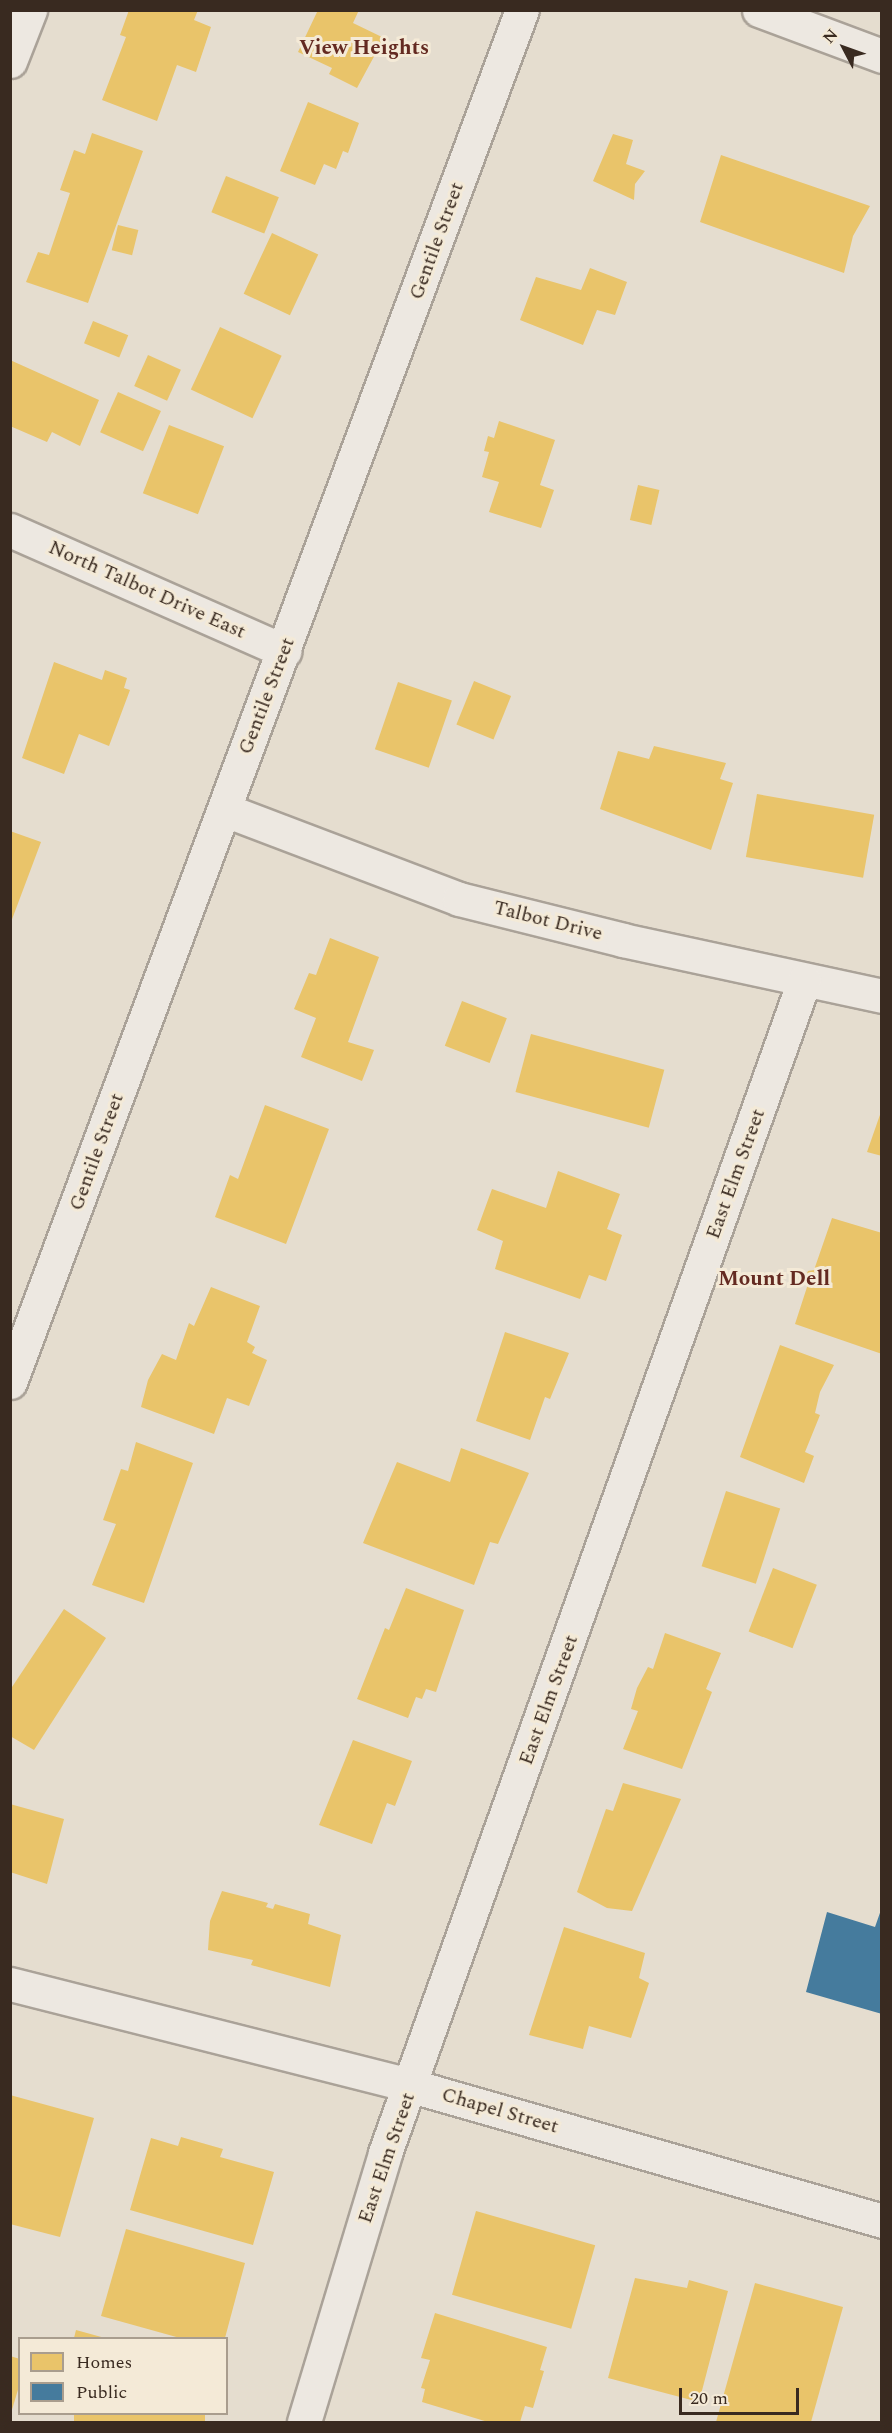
<!DOCTYPE html>
<html>
<head>
<meta charset="utf-8">
<style>
	body { margin:0 }
	#map { position:relative; width:892px; height:2433px; overflow:hidden; background:#e5ddcf; font-family:Spectral,serif }
	div>[style] { position:absolute }
	.homes>* { inset:0; background:#e9c46a; transform-origin:0 0 }
	.public>* { inset:0; background:#457b9d }
	.roads { filter:drop-shadow(2px 0 #aaa298) drop-shadow(-2px 0 #aaa298) drop-shadow(0 2px #aaa298) drop-shadow(0 -2px #aaa298) }
	.street>* { height:33px; margin:-16.5px; padding:0 16.5px; transform-origin:16.5px; border-radius:16.5px; background:#ede8e1 }
	.secondary>* { height:33px; margin:-16.5px; padding:0 16.5px; transform-origin:16.5px; border-radius:16.5px; background:#ede8e1 }
	span { translate:-50% -50%; white-space:nowrap; text-align:center; line-height:1.15; -webkit-text-stroke:6px #f4ead7; paint-order:stroke }
	.street-label { font-size:20px; color:#392a20 }
	.neighbourhood-label { font-size:21px; color:#642a21; font-weight:700 }
	.frame { position:absolute; inset:0; border:12px solid #392a20; pointer-events:none }
	.legend { position:absolute; left:18px; top:2337px; width:210px; height:78px; box-sizing:border-box; background:#f4ead7; border:2px solid #a99d8e; margin:0; padding:8px 10px; list-style:none; font-size:18px; color:#392a20 }
	.legend li { display:flex; align-items:center; gap:12px; height:30px }
	.legend b { width:30px; border:2px solid #a99d8e }
	.north { position:absolute; left:814px; top:18px; width:60px; height:60px; -webkit-text-stroke:4px #f4ead7; paint-order:stroke; rotate:311deg; font-size:16px; font-weight:700; line-height:24px; text-align:center; color:#392a20 }
	.north::after { content:''; display:block; margin:auto; width:21px; height:27px; background:#392a20; clip-path:polygon(50% 0,100% 100%,50% 72%,0 100%) }
	.scale { position:absolute; left:679px; top:2388px; width:120px; height:27px; box-sizing:border-box; border:3px solid #392a20; border-top:0; padding-left:8px; font-size:18px; line-height:21px; white-space:nowrap; color:#392a20; -webkit-text-stroke:4px #f4ead7; paint-order:stroke }
</style>
</head>
<body>
<div id="map">
	<div class="homes">
		<div style="clip-path:polygon(129px 10px,198px 10px,194px 20px,211px 27px,196px 72px,177px 65px,157px 121px,102px 100px,126px 37px,120px 35px)"></div>
		<div style="clip-path:polygon(318px 10px,359px 10px,353px 23px,384px 38px,357px 88px,329px 74px,332px 68px,298px 52px)"></div>
		<div style="clip-path:polygon(308px 102px,359px 123px,348px 153px,343px 151px,336px 169px,324px 164px,315px 185px,280px 171px)"></div>
		<div style="clip-path:polygon(92px 133px,143px 151px,88px 303px,26px 282px,38px 252px,49px 255px,70px 193px,60px 190px,74px 150px,85px 154px)"></div>
		<div style="clip-path:polygon(613px 134px,633px 140px,626px 164px,645px 171px,635px 184px,634px 200px,593px 181px)"></div>
		<div style="clip-path:polygon(721px 155px,870px 206px,853px 236px,844px 273px,700px 222px)"></div>
		<div style="left:226px;top:176px;width:57px;height:39px;rotate:22deg"></div>
		<div style="left:118px;top:225px;width:21px;height:26px;rotate:14deg"></div>
		<div style="left:272px;top:233px;width:51px;height:67px;rotate:25deg"></div>
		<div style="clip-path:polygon(590px 268px,627px 282px,615px 315px,597px 310px,583px 345px,520px 320px,536px 277px,581px 290px)"></div>
		<div style="left:93px;top:321px;width:38px;height:24px;rotate:22deg"></div>
		<div style="left:220px;top:327px;width:68px;height:69px;rotate:25deg"></div>
		<div style="left:148px;top:355px;width:36px;height:34px;rotate:24deg"></div>
		<div style="clip-path:polygon(10px 360px,99px 400px,80px 446px,52px 432px,47px 442px,10px 426px)"></div>
		<div style="left:118px;top:392px;width:47px;height:44px;rotate:24deg"></div>
		<div style="clip-path:polygon(499px 421px,555px 440px,540px 485px,554px 490px,541px 528px,489px 512px,499px 482px,482px 477px,489px 452px,484px 451px,488px 436px,494px 438px)"></div>
		<div style="left:169px;top:425px;width:59px;height:73px;rotate:21deg"></div>
		<div style="left:638px;top:485px;width:22px;height:36px;rotate:13deg"></div>
		<div style="clip-path:polygon(54px 662px,102px 680px,105px 670px,127px 678px,124px 688px,130px 690px,109px 746px,79px 734px,64px 774px,22px 758px)"></div>
		<div style="left:474px;top:681px;width:40px;height:47px;rotate:22deg"></div>
		<div style="left:398px;top:682px;width:57px;height:71px;rotate:19deg"></div>
		<div style="clip-path:polygon(654px 746px,726px 763px,720px 779px,733px 783px,711px 850px,600px 809px,618px 751px,649px 759px)"></div>
		<div style="left:757px;top:794px;width:119px;height:64px;rotate:10deg"></div>
		<div style="clip-path:polygon(10px 831px,41px 842px,11px 922px,10px 922px)"></div>
		<div style="clip-path:polygon(330px 938px,379px 957px,348px 1042px,374px 1050px,362px 1081px,301px 1057px,316px 1018px,294px 1009px,309px 973px,316px 975px)"></div>
		<div style="left:462px;top:1001px;width:48px;height:48px;rotate:21deg"></div>
		<div style="left:531px;top:1034px;width:138px;height:60px;rotate:15deg"></div>
		<div style="clip-path:polygon(265px 1105px,329px 1129px,286px 1244px,215px 1217px,230px 1175px,238px 1179px)"></div>
		<div style="clip-path:polygon(882px 1109px,882px 1156px,867px 1152px)"></div>
		<div style="clip-path:polygon(558px 1171px,620px 1194px,607px 1229px,622px 1235px,606px 1281px,589px 1275px,580px 1299px,495px 1269px,503px 1241px,477px 1230px,492px 1189px,546px 1208px)"></div>
		<div style="clip-path:polygon(832px 1218px,882px 1233px,882px 1354px,795px 1324px,808px 1284px,803px 1283px,808px 1271px,814px 1270px)"></div>
		<div style="clip-path:polygon(211px 1287px,260px 1306px,247px 1342px,255px 1347px,252px 1353px,267px 1360px,249px 1406px,227px 1398px,214px 1434px,141px 1407px,148px 1380px,162px 1354px,176px 1360px,189px 1323px,194px 1326px)"></div>
		<div style="clip-path:polygon(505px 1332px,569px 1353px,550px 1399px,545px 1397px,530px 1440px,476px 1421px)"></div>
		<div style="clip-path:polygon(780px 1345px,834px 1365px,820px 1392px,815px 1413px,820px 1415px,805px 1452px,814px 1456px,804px 1483px,740px 1457px)"></div>
		<div style="clip-path:polygon(136px 1442px,193px 1463px,144px 1603px,92px 1585px,116px 1524px,103px 1520px,121px 1469px,128px 1471px)"></div>
		<div style="clip-path:polygon(461px 1448px,529px 1473px,498px 1544px,490px 1542px,474px 1585px,363px 1543px,397px 1462px,450px 1482px)"></div>
		<div style="left:726px;top:1491px;width:57px;height:79px;rotate:18deg"></div>
		<div style="left:773px;top:1568px;width:47px;height:68px;rotate:21deg"></div>
		<div style="clip-path:polygon(406px 1588px,464px 1610px,436px 1692px,426px 1689px,422px 1699px,416px 1697px,408px 1718px,357px 1699px,385px 1628px,389px 1630px)"></div>
		<div style="clip-path:polygon(64px 1609px,106px 1638px,34px 1750px,10px 1736px,10px 1690px)"></div>
		<div style="clip-path:polygon(665px 1633px,721px 1653px,706px 1689px,712px 1692px,682px 1769px,623px 1749px,638px 1711px,631px 1709px,637px 1688px,648px 1667px,653px 1669px)"></div>
		<div style="clip-path:polygon(353px 1740px,412px 1761px,395px 1806px,387px 1803px,372px 1844px,319px 1825px)"></div>
		<div style="clip-path:polygon(623px 1783px,681px 1799px,632px 1911px,607px 1908px,577px 1892px,606px 1809px,613px 1811px)"></div>
		<div style="clip-path:polygon(10px 1804px,64px 1819px,47px 1884px,10px 1872px)"></div>
		<div style="clip-path:polygon(222px 1891px,268px 1903px,266px 1907px,273px 1909px,275px 1904px,310px 1914px,308px 1924px,341px 1935px,330px 1987px,251px 1965px,253px 1960px,208px 1950px,210px 1921px)"></div>
		<div style="clip-path:polygon(564px 1927px,645px 1953px,639px 1978px,649px 1983px,631px 2038px,589px 2026px,583px 2049px,529px 2035px)"></div>
		<div style="clip-path:polygon(10px 2095px,94px 2118px,60px 2237px,10px 2224px)"></div>
		<div style="clip-path:polygon(181px 2137px,223px 2149px,220px 2157px,274px 2172px,253px 2245px,130px 2210px,151px 2138px,178px 2146px)"></div>
		<div style="left:476px;top:2211px;width:124px;height:87px;rotate:16deg"></div>
		<div style="clip-path:polygon(126px 2229px,245px 2263px,225px 2338px,180px 2338px,101px 2316px)"></div>
		<div style="clip-path:polygon(635px 2278px,687px 2288px,689px 2280px,728px 2291px,699px 2402px,608px 2378px)"></div>
		<div style="clip-path:polygon(755px 2283px,843px 2307px,811px 2422px,716px 2422px)"></div>
		<div style="clip-path:polygon(435px 2313px,547px 2347px,540px 2370px,544px 2371px,533px 2408px,525px 2406px,520px 2422px,488px 2422px,422px 2402px,425px 2389px,421px 2388px,430px 2360px,421px 2358px)"></div>
		<div style="clip-path:polygon(76px 2330px,105px 2338px,74px 2338px)"></div>
		<div style="clip-path:polygon(10px 2356px,20px 2359px,20px 2383px,11px 2413px)"></div>
		<div style="left:74px;top:2414px;width:131px;height:9px"></div>
	</div>
	<div class="public">
		<div style="clip-path:polygon(882px 1907px,882px 2014px,806px 1992px,827px 1912px,875px 1927px)"></div>
	</div>
	<div class="roads">
		<div class="street">
			<div style="left:759px;top:10px;width:131px;rotate:20.5deg"></div>
			<div style="left:10px;top:61px;width:55px;rotate:-68.6deg"></div>
			<div style="left:10px;top:530px;width:300px;rotate:23.8deg"></div>
			<div style="left:225px;top:810px;width:250px;rotate:20.8deg"></div>
			<div style="left:459px;top:899px;width:169px;rotate:14deg"></div>
			<div style="left:623px;top:940px;width:265px;rotate:12.2deg"></div>
			<div style="left:10px;top:1984px;width:415px;rotate:14.2deg"></div>
			<div style="left:412px;top:2086px;width:489px;rotate:16deg"></div>
			<div style="left:304px;top:2422px;width:281px;rotate:-73.2deg"></div>
			<div style="left:385px;top:2153px;width:1245px;rotate:-70.33deg"></div>
		</div>
		<div class="secondary">
			<div style="left:10px;top:1382px;width:1464px;rotate:-69.54deg"></div>
		</div>
	</div>
	<div class="street-label">
		<span style="left:437px;top:241px;rotate:-70deg">Gentile Street</span>
		<span style="left:147px;top:590px;rotate:24deg">North Talbot Drive East</span>
		<span style="left:267px;top:696px;rotate:-69deg">Gentile Street</span>
		<span style="left:548px;top:921px;rotate:14deg">Talbot Drive</span>
		<span style="left:97px;top:1152px;rotate:-70deg">Gentile Street</span>
		<span style="left:736px;top:1174px;rotate:-70deg">East Elm Street</span>
		<span style="left:549px;top:1700px;rotate:-70deg">East Elm Street</span>
		<span style="left:500px;top:2111px;rotate:16deg">Chapel Street</span>
		<span style="left:387px;top:2158px;rotate:-71deg">East Elm Street</span>
	</div>
	<div class="neighbourhood-label">
		<span style="left:364px;top:48px">View Heights</span>
		<span style="left:774px;top:1279px">Mount Dell</span>
	</div>
	<div class="frame"></div>
	<ul class="legend">
	<li><b style="height:16px;background:#e9c46a"></b>Homes</li>
	<li><b style="height:16px;background:#457b9d"></b>Public</li>
	</ul>
	<div class="north">N</div>
	<div class="scale">20 m</div>
</div>
</body>
</html>
